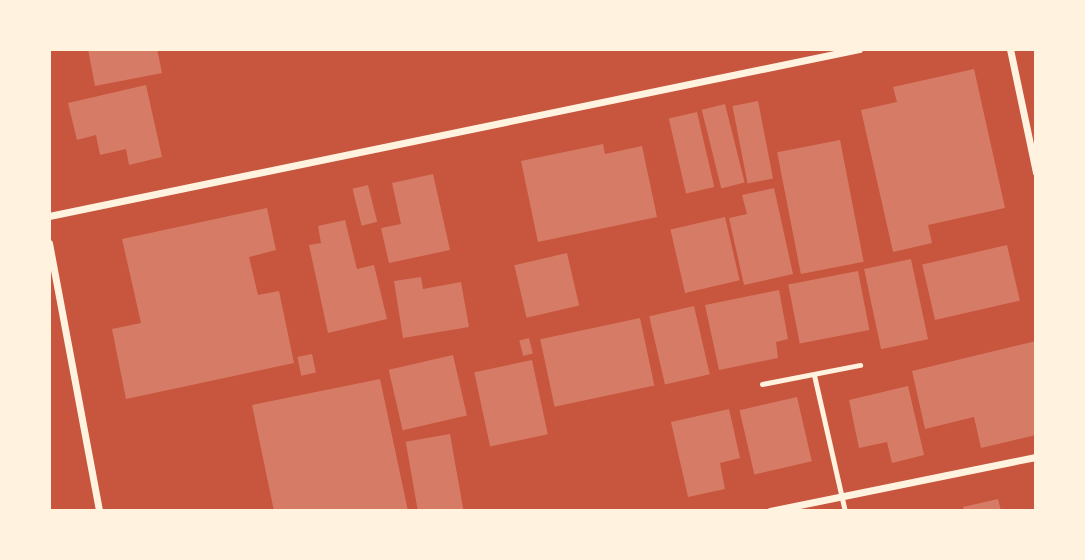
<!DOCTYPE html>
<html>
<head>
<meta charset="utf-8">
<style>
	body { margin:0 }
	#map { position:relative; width:1085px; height:560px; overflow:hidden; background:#c8553d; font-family:"Roboto Condensed",sans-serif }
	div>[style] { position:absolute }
	.building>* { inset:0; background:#d67c66; transform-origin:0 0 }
	.service>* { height:5px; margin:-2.5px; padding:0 2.5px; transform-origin:2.5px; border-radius:2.5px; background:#fff3e0 }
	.minor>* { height:7px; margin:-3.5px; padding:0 3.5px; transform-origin:3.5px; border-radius:3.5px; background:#fff3e0 }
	span { translate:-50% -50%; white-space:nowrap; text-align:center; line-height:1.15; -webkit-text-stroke:6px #fff3e0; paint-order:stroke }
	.frame { position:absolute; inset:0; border:51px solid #fff3e0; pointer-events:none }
</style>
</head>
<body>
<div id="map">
	<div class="building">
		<div style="clip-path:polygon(88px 49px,157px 49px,162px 73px,95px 86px)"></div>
		<div style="clip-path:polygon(974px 69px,1005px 208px,928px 225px,932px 243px,893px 252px,861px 110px,897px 102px,893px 87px)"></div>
		<div style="clip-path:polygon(146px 85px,162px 157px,129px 165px,126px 149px,100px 155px,96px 135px,77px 140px,68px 103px)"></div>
		<div style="left:758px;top:101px;width:79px;height:26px;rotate:79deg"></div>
		<div style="left:725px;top:104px;width:81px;height:24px;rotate:76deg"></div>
		<div style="left:697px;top:112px;width:77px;height:29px;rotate:77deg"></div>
		<div style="left:840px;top:140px;width:124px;height:64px;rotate:79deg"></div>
		<div style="clip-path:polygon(603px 144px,605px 154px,642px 146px,657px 217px,538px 242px,521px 161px)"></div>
		<div style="clip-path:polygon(433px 174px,450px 250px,389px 263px,381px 228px,401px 224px,392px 183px)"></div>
		<div style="left:368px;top:185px;width:38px;height:16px;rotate:76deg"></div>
		<div style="clip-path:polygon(774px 188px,793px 274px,744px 285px,729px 218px,747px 214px,742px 195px)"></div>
		<div style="clip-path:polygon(267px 208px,276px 250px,249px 257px,258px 295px,279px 291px,294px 363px,126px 399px,112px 329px,141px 323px,122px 239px)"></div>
		<div style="left:725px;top:217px;width:65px;height:56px;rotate:77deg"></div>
		<div style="clip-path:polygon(345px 220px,357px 269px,374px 265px,387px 319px,328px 333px,309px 245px,321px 243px,318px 226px)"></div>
		<div style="left:1007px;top:245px;width:57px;height:87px;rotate:77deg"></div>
		<div style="left:567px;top:253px;width:54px;height:54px;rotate:77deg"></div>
		<div style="left:911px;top:259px;width:82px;height:48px;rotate:78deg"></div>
		<div style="left:858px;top:271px;width:60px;height:71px;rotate:79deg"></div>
		<div style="clip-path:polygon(421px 277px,423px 289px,461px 282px,469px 327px,403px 338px,394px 281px)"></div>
		<div style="clip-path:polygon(779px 290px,788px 339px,776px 342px,778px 358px,719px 370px,705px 305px)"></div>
		<div style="left:694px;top:306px;width:70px;height:46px;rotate:77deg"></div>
		<div style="left:640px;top:318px;width:69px;height:102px;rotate:78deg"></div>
		<div style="left:529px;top:338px;width:16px;height:10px;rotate:76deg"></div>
		<div style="clip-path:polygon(1036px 341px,1036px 435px,981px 448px,974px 417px,925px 429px,912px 371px)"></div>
		<div style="left:312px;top:354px;width:19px;height:15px;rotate:78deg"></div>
		<div style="left:453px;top:355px;width:62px;height:66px;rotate:77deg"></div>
		<div style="left:532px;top:360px;width:76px;height:59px;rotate:78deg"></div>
		<div style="clip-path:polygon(380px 379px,408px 511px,274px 511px,252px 405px)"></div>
		<div style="clip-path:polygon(908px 386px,924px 455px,892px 463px,887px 442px,859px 448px,849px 400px)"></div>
		<div style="left:797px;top:397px;width:66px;height:59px;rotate:77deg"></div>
		<div style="clip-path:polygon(729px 409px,740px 458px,720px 463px,725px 489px,688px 497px,671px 422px)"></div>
		<div style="left:450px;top:434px;width:78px;height:45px;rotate:80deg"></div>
		<div style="clip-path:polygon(998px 499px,1001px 511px,964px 511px,963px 507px)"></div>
	</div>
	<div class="service">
		<div style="left:814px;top:375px;width:139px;rotate:77.2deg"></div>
		<div style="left:762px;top:384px;width:100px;rotate:-11deg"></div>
	</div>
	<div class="minor">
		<div style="left:1010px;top:49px;width:126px;rotate:78.1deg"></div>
		<div style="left:49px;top:216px;width:827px;rotate:-11.65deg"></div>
		<div style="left:49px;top:243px;width:273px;rotate:79.4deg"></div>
		<div style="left:770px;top:511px;width:271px;rotate:-11.5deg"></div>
	</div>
	<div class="frame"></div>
</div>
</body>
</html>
